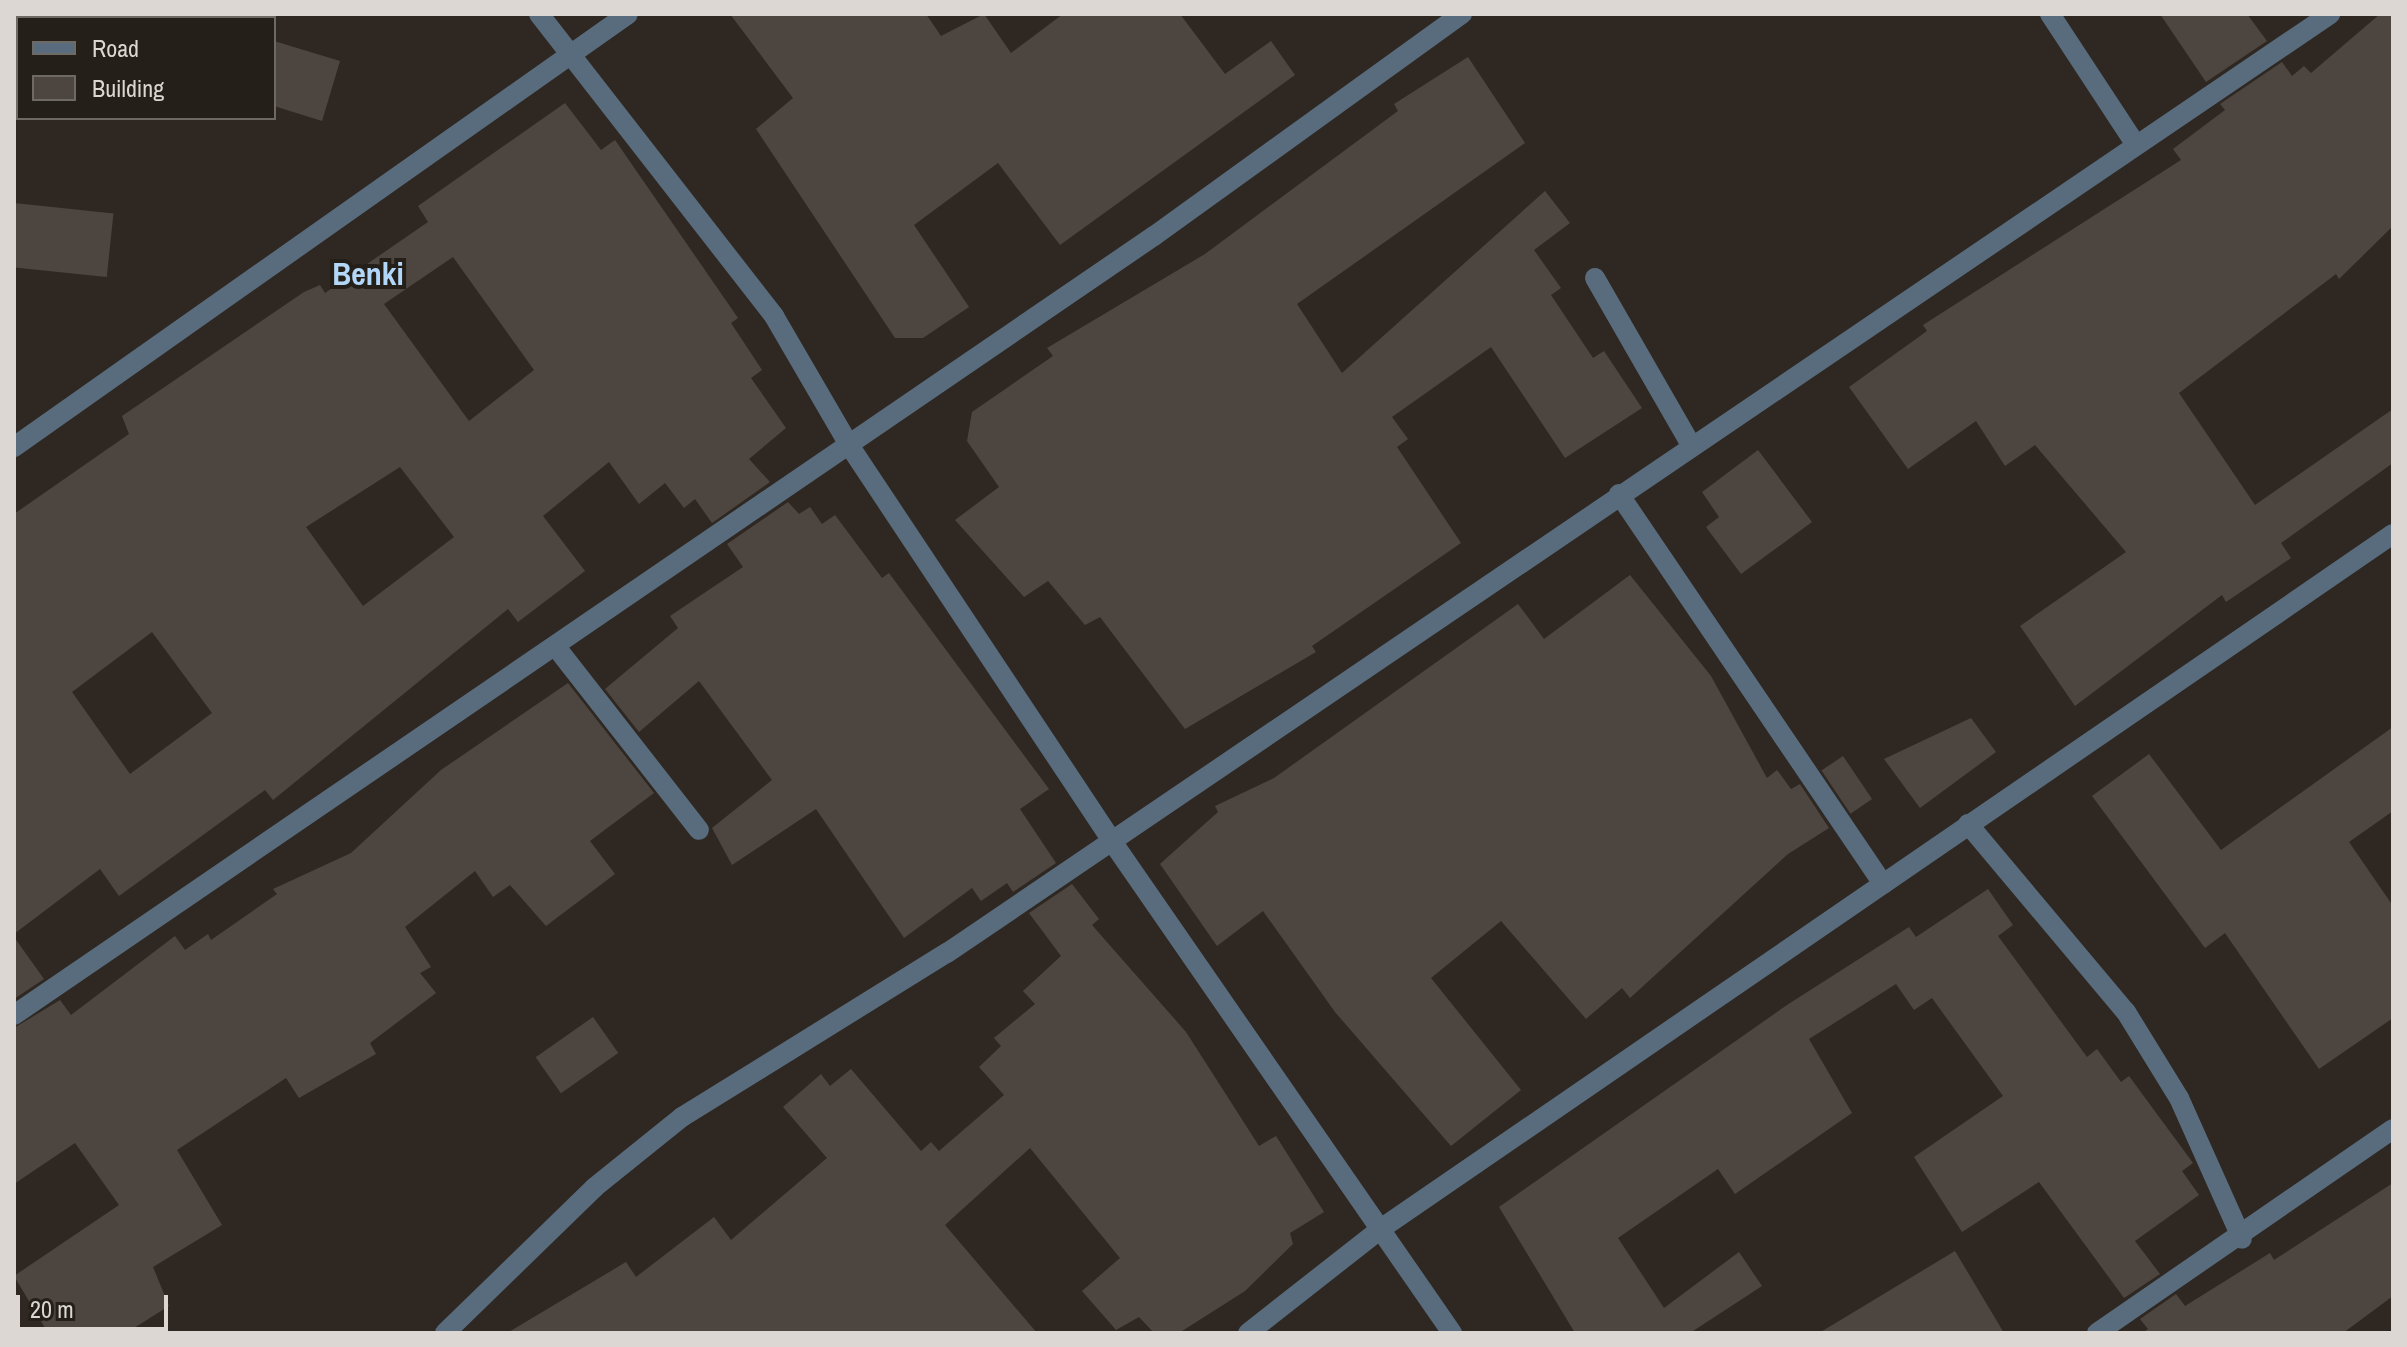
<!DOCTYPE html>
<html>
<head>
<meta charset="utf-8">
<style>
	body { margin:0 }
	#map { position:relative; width:2407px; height:1347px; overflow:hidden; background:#2f2822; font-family:"Archivo Narrow",sans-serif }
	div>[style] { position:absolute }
	.building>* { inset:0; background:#4d4640; transform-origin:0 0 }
	.minor>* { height:20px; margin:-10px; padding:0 10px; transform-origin:10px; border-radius:10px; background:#596c7d }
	span { translate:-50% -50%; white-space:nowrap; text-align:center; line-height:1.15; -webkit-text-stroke:8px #251f19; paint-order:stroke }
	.quarter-label { font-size:32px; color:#b3d7f8; font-weight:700 }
	.frame { position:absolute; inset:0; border:16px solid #dcd7d3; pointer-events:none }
	.legend { position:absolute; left:16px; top:16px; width:260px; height:104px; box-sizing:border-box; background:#251f19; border:2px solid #6e6963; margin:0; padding:10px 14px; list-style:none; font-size:24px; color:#dcd7d3 }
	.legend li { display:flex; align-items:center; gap:16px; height:40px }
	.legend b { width:40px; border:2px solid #6e6963 }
	.scale { position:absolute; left:16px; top:1295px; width:152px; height:36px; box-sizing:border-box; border:4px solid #dcd7d3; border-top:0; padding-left:10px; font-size:24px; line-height:28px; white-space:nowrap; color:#dcd7d3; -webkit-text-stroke:6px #251f19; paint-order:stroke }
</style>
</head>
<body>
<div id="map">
	<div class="building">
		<div style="clip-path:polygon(730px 14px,926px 14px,941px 36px,984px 14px,1011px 53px,1063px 14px,1180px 14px,1225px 74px,1271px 41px,1295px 75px,1060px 245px,998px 163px,914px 225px,969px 307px,923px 338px,895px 338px,756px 129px,793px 98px)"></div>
		<div style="clip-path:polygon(2160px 14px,2247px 14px,2267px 41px,2206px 82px)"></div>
		<div style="clip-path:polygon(2380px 14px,2393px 14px,2393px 226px,2339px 279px,2336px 274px,2179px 393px,2255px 505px,2393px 409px,2393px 463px,2281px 543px,2291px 558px,2226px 602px,2222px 595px,2075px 706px,2020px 626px,2126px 552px,2035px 445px,2005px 466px,1976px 421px,1908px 469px,1849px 387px,1927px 331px,1923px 325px,2181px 160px,2173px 149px,2225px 110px,2220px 104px,2282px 62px,2292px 76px,2304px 66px,2311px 73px)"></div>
		<div style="clip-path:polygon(274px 41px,340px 61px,322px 121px,274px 106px)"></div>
		<div style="clip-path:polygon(1468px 57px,1525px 143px,1297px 304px,1342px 373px,1545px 191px,1570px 223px,1534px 250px,1561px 288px,1551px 295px,1593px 358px,1604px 351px,1642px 408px,1565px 458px,1491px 347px,1392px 417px,1408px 439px,1397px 447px,1461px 543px,1312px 646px,1316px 652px,1185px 729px,1100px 617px,1085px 625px,1048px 581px,1024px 597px,955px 520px,999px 487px,967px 441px,972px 412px,1053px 356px,1047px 348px,1205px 254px,1398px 111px,1394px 104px)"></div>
		<div style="clip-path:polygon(evenodd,565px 103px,601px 150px,615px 140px,738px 318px,731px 323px,762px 370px,751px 378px,786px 428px,749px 459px,770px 482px,712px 523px,695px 499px,684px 508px,665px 483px,639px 504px,609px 462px,543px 516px,585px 571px,518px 622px,508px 609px,273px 800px,265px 790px,119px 896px,100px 869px,14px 934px,14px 514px,129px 434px,122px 416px,304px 292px,320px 285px,325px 293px,428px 222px,418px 206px,565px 103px,453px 257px,534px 370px,469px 421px,384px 304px,453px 257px,565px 103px,400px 467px,454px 537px,363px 606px,306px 527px,400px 467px,565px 103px,152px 632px,212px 713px,130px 774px,72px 692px,152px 632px)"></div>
		<div style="left:14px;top:203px;width:100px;height:64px;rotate:6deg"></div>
		<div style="clip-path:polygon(1758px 450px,1812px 522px,1741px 574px,1706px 527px,1719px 517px,1702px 492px)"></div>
		<div style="clip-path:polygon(788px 502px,799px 514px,810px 507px,822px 524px,835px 515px,882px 578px,889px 573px,1049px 789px,1020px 809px,1056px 863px,1013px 892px,1007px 883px,981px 901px,972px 888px,904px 938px,816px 809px,732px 865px,712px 828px,772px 780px,699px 681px,639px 732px,605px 689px,678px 628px,670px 616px,743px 567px,727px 544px)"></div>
		<div style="clip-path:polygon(1630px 575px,1711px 676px,1767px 778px,1777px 770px,1791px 789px,1800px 784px,1829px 828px,1788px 854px,1630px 998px,1622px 988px,1586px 1019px,1501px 921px,1431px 978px,1521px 1090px,1451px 1146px,1335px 1012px,1263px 911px,1217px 946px,1160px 864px,1218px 812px,1215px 806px,1274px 778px,1518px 604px,1544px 639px)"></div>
		<div style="clip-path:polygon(568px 683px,654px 793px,590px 841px,615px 874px,546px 926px,510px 885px,493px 897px,475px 871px,405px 927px,431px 967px,420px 973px,436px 993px,370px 1043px,376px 1054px,299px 1098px,286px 1078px,177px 1150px,222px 1225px,153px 1267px,169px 1306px,126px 1333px,48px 1333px,14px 1276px,119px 1205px,75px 1143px,14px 1184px,14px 1028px,60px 1000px,71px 1015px,175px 936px,185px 950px,208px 934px,211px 940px,277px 894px,273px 889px,351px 853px,441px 770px)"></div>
		<div style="clip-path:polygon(1971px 718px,1996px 752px,1920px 808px,1884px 759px)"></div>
		<div style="clip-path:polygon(2393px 727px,2393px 811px,2349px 842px,2393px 906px,2393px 1018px,2319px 1069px,2225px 933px,2205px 948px,2092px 796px,2149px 754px,2221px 850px)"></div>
		<div style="left:1843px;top:756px;width:52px;height:26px;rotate:56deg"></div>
		<div style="clip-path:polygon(1072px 884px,1099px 919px,1092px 925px,1186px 1032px,1259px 1146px,1276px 1136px,1324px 1212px,1290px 1233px,1293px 1244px,1245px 1291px,1179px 1333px,1154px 1333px,1139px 1317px,1116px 1330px,1082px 1291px,1120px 1258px,1030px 1148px,945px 1225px,1037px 1333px,507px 1333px,626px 1262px,636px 1277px,714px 1217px,731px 1240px,827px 1158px,783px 1107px,821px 1074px,830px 1086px,851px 1069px,921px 1151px,931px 1142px,939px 1151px,1004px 1095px,979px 1067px,1001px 1046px,994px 1038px,1035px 1004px,1023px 991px,1061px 956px,1029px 913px)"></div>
		<div style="clip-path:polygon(1988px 889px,2013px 925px,1998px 936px,2087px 1057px,2097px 1049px,2121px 1082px,2129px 1076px,2193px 1163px,2182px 1171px,2199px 1195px,2135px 1241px,2160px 1274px,2124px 1298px,2039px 1182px,1962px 1232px,1914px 1157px,2003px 1096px,1932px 998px,1914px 1010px,1896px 984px,1809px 1039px,1852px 1113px,1735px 1194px,1718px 1169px,1618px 1238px,1664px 1308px,1739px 1252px,1762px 1286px,1690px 1333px,1575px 1333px,1499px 1207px,1787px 1005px,1909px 927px,1916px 937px)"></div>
		<div style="clip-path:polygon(14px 937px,44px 979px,14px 999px)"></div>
		<div style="left:593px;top:1017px;width:44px;height:70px;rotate:55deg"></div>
		<div style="clip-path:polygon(2393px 1183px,2393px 1296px,2343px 1333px,2142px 1333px,2148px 1329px,2140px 1319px,2176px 1294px,2185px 1306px,2270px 1253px,2274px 1260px)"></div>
		<div style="clip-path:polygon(1955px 1251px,2004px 1333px,1819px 1333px)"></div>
	</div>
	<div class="minor">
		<div style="left:539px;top:14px;width:383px;rotate:52.1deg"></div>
		<div style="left:774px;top:316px;width:149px;rotate:59.8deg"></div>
		<div style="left:849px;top:445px;width:470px;rotate:56.4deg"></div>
		<div style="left:1109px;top:837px;width:603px;rotate:55.33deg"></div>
		<div style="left:2050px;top:14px;width:157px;rotate:56.7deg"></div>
		<div style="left:1595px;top:278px;width:193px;rotate:60.1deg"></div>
		<div style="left:14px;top:447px;width:751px;rotate:-35.19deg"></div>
		<div style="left:1619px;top:494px;width:471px;rotate:55.9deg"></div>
		<div style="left:556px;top:647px;width:232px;rotate:52deg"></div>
		<div style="left:1968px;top:824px;width:246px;rotate:50deg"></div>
		<div style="left:2126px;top:1012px;width:101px;rotate:58.4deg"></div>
		<div style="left:2179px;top:1098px;width:154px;rotate:65.9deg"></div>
		<div style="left:14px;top:1015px;width:1381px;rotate:-34.35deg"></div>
		<div style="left:1154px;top:236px;width:380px;rotate:-35.8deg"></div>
		<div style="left:445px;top:1333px;width:209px;rotate:-44.2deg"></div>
		<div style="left:595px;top:1187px;width:112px;rotate:-38.8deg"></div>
		<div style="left:682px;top:1117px;width:312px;rotate:-31.8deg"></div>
		<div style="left:947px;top:953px;width:1672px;rotate:-34.17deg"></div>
		<div style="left:1248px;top:1333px;width:170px;rotate:-38.1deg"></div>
		<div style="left:1382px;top:1228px;width:1226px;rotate:-34.47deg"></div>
		<div style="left:2097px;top:1333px;width:359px;rotate:-34.6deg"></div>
	</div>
	<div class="quarter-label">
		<span style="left:368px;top:274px">Benki</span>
	</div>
	<div class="frame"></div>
	<ul class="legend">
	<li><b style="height:10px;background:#596c7d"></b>Road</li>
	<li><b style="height:22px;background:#4d4640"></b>Building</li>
	</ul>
	<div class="scale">20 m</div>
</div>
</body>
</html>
